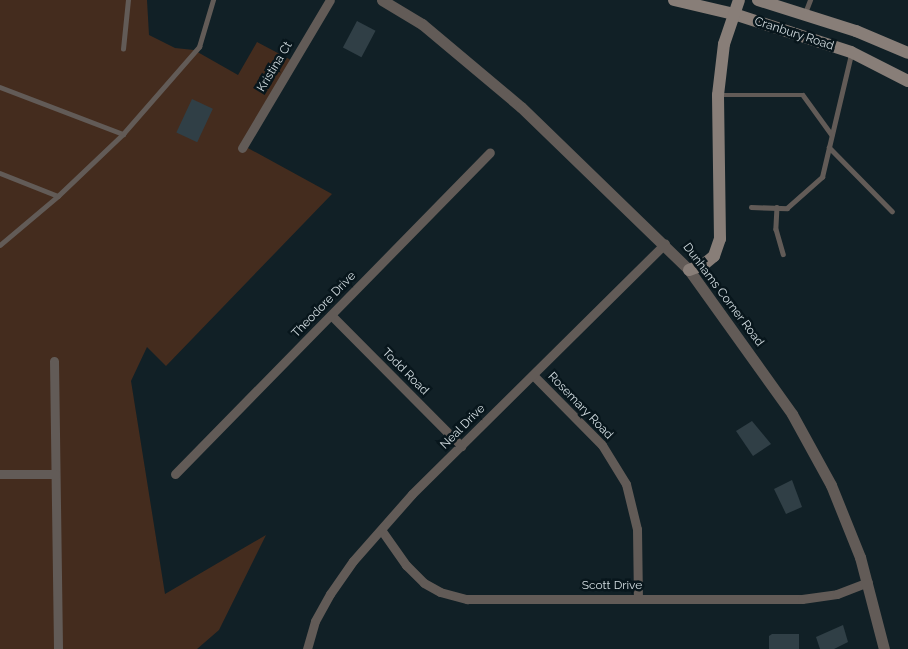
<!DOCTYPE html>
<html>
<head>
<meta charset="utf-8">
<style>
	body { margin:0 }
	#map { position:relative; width:908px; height:649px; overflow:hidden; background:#112026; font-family:Raleway,sans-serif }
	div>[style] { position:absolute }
	.green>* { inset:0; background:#442c1e }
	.building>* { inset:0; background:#303f46; transform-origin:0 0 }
	.service>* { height:4.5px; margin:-2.25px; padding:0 2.25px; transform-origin:2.25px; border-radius:2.25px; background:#625b57 }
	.minor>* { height:9px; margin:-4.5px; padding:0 4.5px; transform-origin:4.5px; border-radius:4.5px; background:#625b57 }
	.tertiary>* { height:11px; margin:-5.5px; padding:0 5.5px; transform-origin:5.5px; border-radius:5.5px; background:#625b57 }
	.secondary>* { height:12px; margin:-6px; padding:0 6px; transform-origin:6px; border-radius:6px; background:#887e78 }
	span { translate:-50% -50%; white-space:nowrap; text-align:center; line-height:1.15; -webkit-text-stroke:5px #08161c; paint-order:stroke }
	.street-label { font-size:12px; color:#d3dde1 }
</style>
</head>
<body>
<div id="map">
	<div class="green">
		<div style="clip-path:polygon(0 0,147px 0,149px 35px,175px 48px,194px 50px,238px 75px,257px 42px,291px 60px,246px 147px,332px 194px,166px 366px,147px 347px,131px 381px,165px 594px,266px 535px,219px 630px,197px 649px,0 649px)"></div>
	</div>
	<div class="building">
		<div style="left:357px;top:21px;width:21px;height:30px;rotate:28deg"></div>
		<div style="left:192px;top:99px;width:23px;height:37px;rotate:25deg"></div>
		<div style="clip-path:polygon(752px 421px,771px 444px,753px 456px,736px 431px)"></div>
		<div style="clip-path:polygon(792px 480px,802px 507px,786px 514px,774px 489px)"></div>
		<div style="clip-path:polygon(843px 625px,848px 642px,834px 649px,820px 649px,816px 637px)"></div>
		<div style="clip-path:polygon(772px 634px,799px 634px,799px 649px,769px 649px,769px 636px)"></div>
	</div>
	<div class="service">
		<div style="left:805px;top:13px;width:14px;rotate:-69deg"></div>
		<div style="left:123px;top:49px;width:49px;rotate:-84.2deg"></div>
		<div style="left:0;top:87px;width:132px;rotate:20.9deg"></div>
		<div style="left:719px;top:95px;width:84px"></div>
		<div style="left:803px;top:95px;width:49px;rotate:54.1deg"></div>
		<div style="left:829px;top:147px;width:90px;rotate:45.5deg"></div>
		<div style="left:0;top:173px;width:62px;rotate:21.6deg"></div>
		<div style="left:58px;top:196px;width:90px;rotate:-43.6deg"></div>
		<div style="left:123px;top:134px;width:116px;rotate:-48.9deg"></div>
		<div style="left:199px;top:47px;width:49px;rotate:-73.4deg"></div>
		<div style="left:751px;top:207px;width:36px;rotate:2deg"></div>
		<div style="left:787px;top:208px;width:47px;rotate:-41.5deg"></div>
		<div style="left:822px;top:177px;width:126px;rotate:-76.7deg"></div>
		<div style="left:777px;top:207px;width:22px;rotate:93deg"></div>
		<div style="left:776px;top:229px;width:26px;rotate:74deg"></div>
		<div style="left:0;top:245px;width:76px;rotate:-40.2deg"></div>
	</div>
	<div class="minor">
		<div style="left:242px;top:148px;width:172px;rotate:-59.3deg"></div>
		<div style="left:331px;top:315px;width:185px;rotate:45.2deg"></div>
		<div style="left:54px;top:361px;width:288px;rotate:89.2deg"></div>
		<div style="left:533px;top:375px;width:98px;rotate:45.4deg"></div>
		<div style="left:602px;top:445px;width:46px;rotate:58.4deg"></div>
		<div style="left:626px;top:484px;width:46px;rotate:76.3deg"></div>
		<div style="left:637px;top:529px;width:70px;rotate:89.2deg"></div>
		<div style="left:0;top:474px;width:55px"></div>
		<div style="left:175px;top:474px;width:450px;rotate:-45.6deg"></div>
		<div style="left:382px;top:531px;width:42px;rotate:54.8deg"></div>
		<div style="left:406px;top:565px;width:25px;rotate:45deg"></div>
		<div style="left:424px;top:583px;width:18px;rotate:29deg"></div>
		<div style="left:440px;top:592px;width:28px;rotate:15deg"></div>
		<div style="left:467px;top:599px;width:335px"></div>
		<div style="left:802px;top:599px;width:35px;rotate:-8deg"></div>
		<div style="left:837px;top:594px;width:33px;rotate:-21deg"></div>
		<div style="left:307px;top:649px;width:29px;rotate:-74deg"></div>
		<div style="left:315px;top:621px;width:31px;rotate:-61deg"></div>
		<div style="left:330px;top:594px;width:40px;rotate:-55.1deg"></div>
		<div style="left:353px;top:561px;width:89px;rotate:-48.6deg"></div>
		<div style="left:412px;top:494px;width:356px;rotate:-44.7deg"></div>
	</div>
	<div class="tertiary">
		<div style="left:382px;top:0;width:47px;rotate:31deg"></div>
		<div style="left:422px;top:24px;width:129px;rotate:40deg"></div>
		<div style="left:521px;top:107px;width:234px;rotate:44.1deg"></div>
		<div style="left:689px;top:270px;width:177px;rotate:54.4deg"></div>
		<div style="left:792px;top:414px;width:81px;rotate:61.2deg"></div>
		<div style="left:831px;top:485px;width:78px;rotate:68.1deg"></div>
		<div style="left:860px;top:557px;width:95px;rotate:75.4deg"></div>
	</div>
	<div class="secondary">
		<div style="left:674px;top:0;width:62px;rotate:13.1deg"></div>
		<div style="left:734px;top:14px;width:123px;rotate:18deg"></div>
		<div style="left:851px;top:52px;width:64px;rotate:27deg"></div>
		<div style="left:758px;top:0;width:103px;rotate:17.6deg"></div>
		<div style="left:856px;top:31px;width:56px;rotate:22.9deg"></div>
		<div style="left:689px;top:270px;width:15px;rotate:-20deg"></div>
		<div style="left:703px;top:265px;width:14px;rotate:-39deg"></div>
		<div style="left:714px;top:256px;width:18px;rotate:-71deg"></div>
		<div style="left:720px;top:239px;width:144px;rotate:-90.8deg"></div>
		<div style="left:718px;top:95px;width:51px;rotate:-83.3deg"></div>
		<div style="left:724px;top:44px;width:46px;rotate:-71.2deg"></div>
	</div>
	<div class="street-label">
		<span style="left:794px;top:34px;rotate:18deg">Cranbury Road</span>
		<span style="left:275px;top:67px;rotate:-59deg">Kristina Ct</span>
		<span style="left:723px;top:295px;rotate:53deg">Dunhams Corner Road</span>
		<span style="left:324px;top:305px;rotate:-46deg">Theodore Drive</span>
		<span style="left:405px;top:372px;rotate:45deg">Todd Road</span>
		<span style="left:580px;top:406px;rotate:46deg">Rosemary Road</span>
		<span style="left:463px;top:427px;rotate:-45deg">Neal Drive</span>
		<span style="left:612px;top:586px">Scott Drive</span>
	</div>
</div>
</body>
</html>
